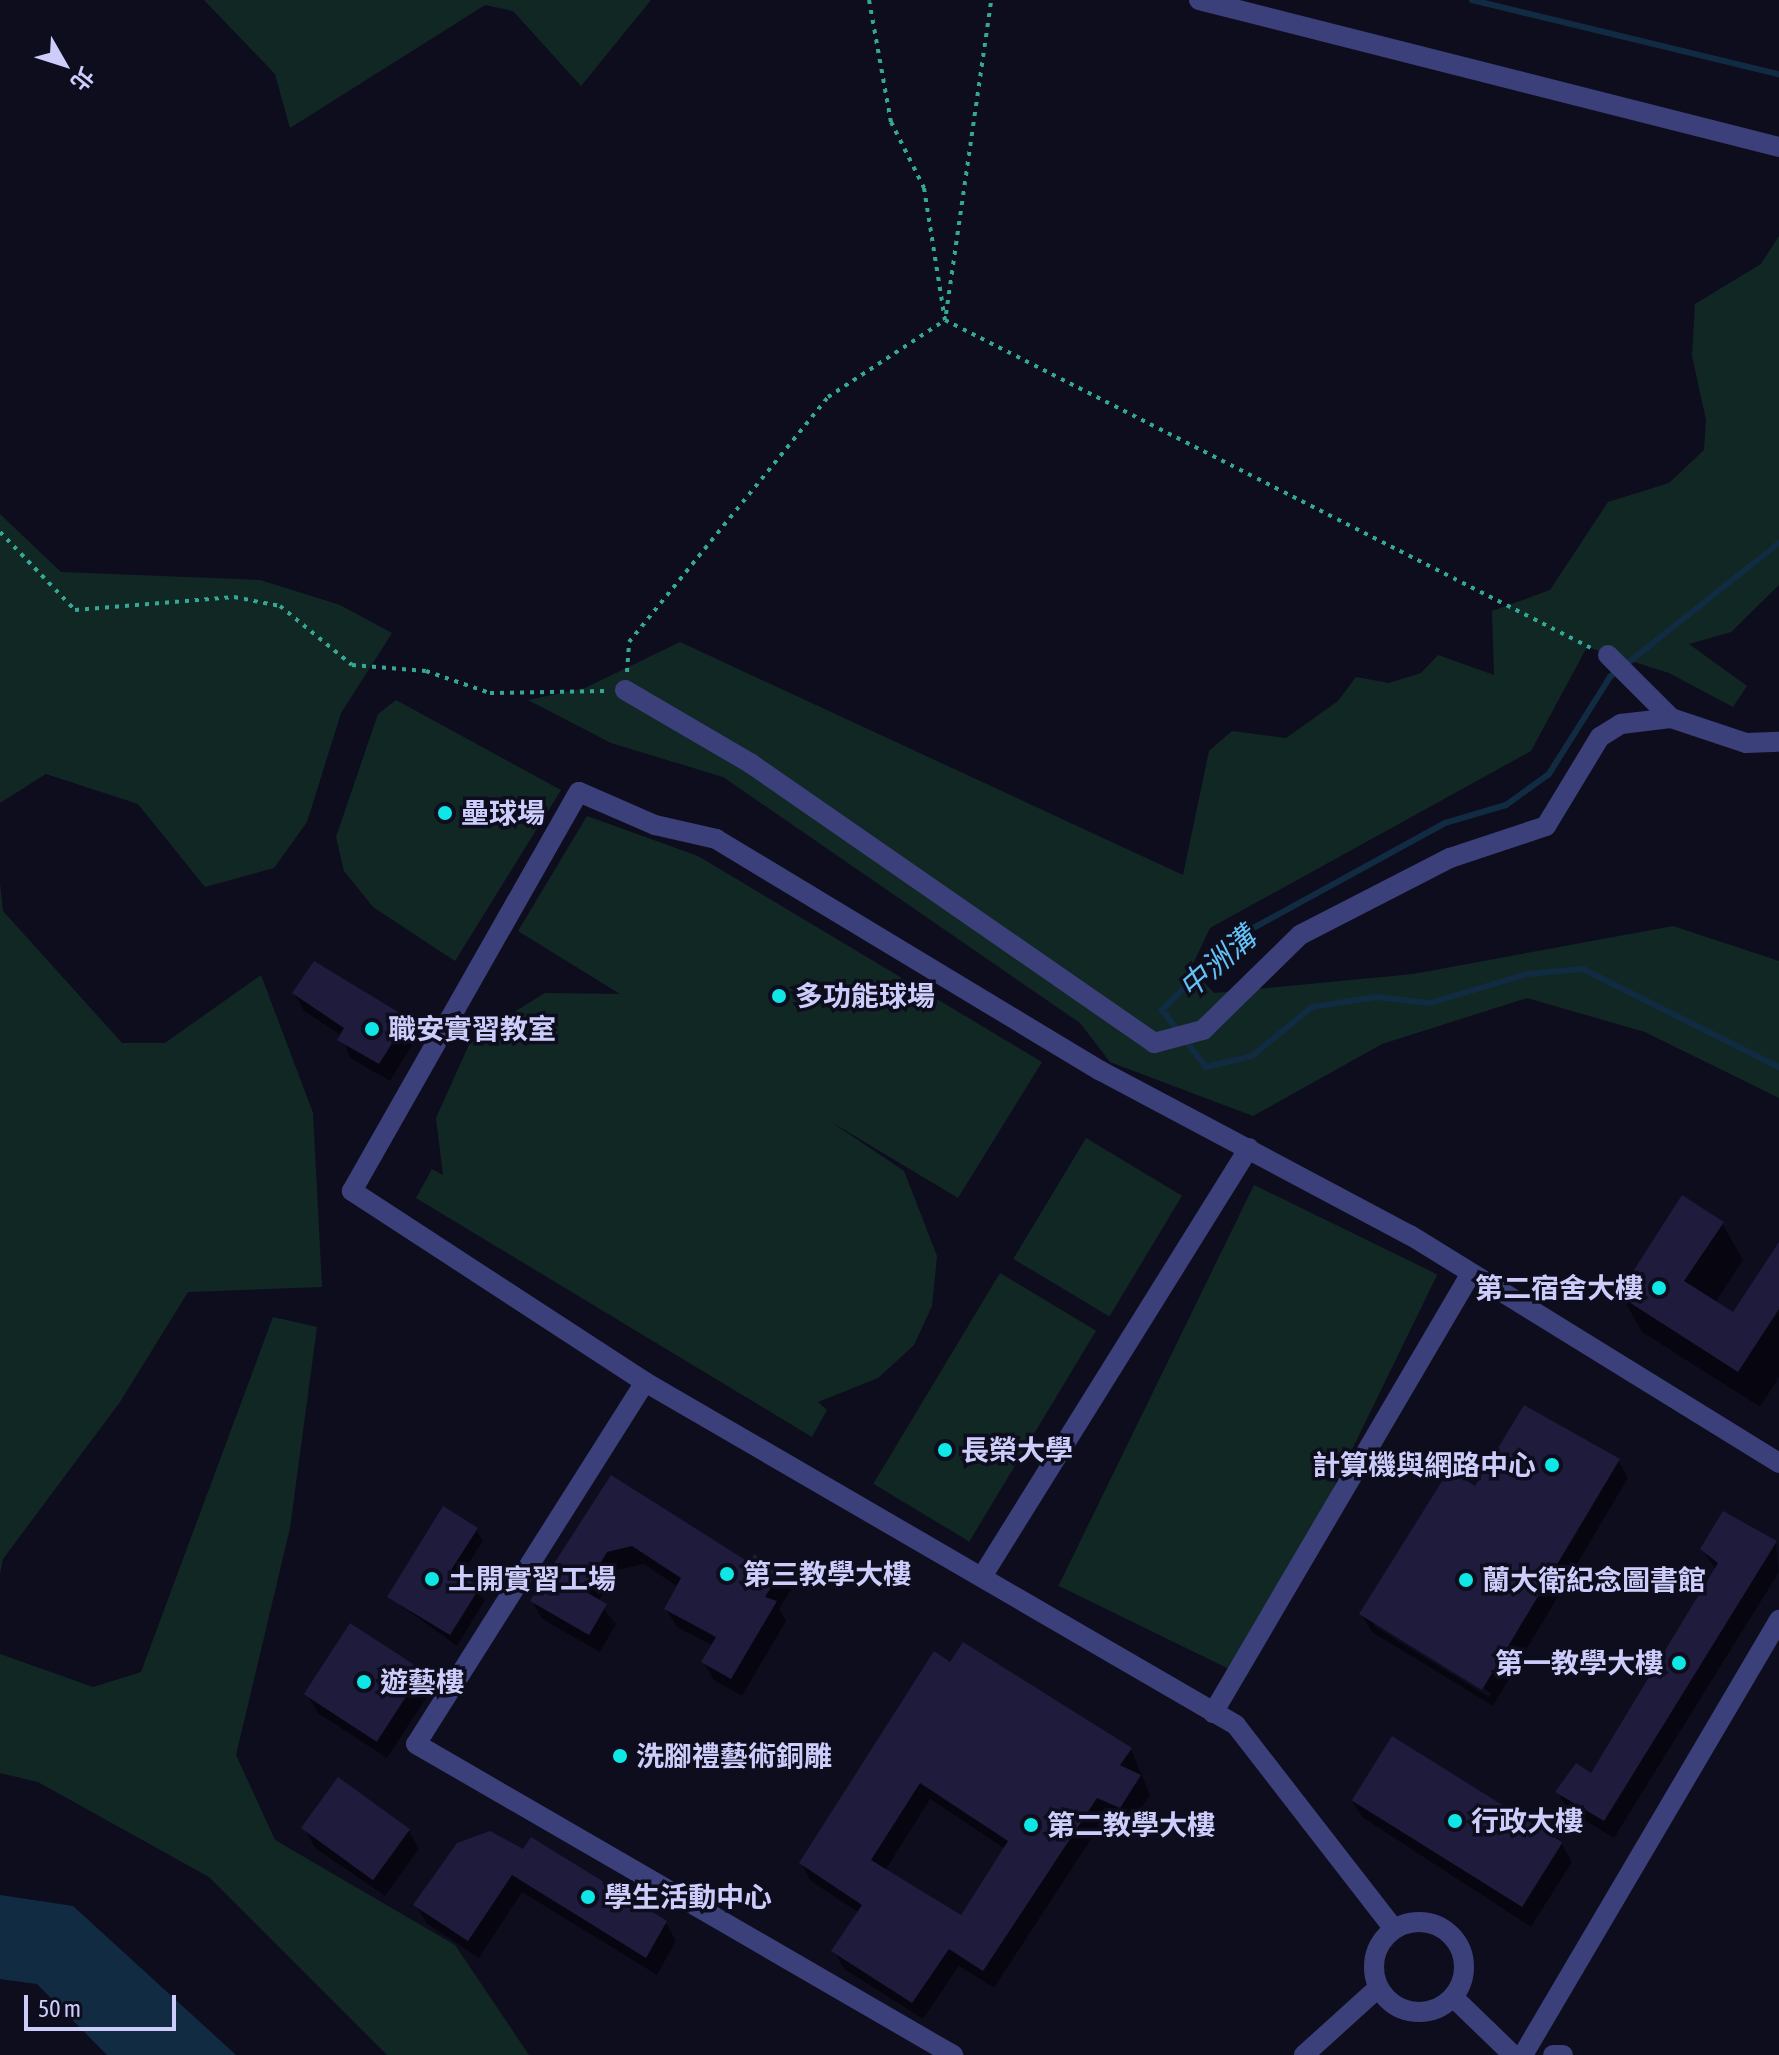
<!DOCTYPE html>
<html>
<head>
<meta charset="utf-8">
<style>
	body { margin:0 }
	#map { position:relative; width:1779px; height:2055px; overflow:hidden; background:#0e0d1e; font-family:"Asap Condensed","Noto Sans TC",sans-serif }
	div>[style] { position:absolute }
	.green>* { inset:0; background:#112724; transform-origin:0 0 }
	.water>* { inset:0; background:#112b43 }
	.shadow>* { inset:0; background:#0007 }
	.stream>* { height:6px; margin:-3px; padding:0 3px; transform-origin:3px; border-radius:3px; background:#112b43 }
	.building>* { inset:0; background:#1e1b3d; transform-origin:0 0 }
	.path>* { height:4px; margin-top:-2px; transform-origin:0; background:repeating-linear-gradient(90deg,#35a895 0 4px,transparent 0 10px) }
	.minor>* { height:20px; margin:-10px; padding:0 10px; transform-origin:10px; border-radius:10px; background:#3b407a }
	.minor>.ring { margin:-10px; padding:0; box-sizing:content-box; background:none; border:20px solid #3b407a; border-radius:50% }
	.dots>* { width:22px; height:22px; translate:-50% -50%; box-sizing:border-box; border:4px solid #0e0d1e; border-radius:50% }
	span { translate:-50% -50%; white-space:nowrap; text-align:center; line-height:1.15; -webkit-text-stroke:7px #0e0d1e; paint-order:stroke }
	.poi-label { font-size:28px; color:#cdcdfc; font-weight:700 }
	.left { translate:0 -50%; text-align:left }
	.right { translate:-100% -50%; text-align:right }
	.water-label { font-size:30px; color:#62c1f5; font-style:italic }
	.north { position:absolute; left:24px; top:24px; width:80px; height:80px; -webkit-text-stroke:6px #0e0d1e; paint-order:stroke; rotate:129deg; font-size:22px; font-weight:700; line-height:32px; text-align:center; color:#cdcdfc }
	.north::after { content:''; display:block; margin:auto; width:28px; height:36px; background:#cdcdfc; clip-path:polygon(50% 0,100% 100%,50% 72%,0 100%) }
	.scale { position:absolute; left:24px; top:1995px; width:152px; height:36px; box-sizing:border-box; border:4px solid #cdcdfc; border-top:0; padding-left:10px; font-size:24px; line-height:28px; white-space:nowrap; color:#cdcdfc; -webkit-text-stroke:6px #0e0d1e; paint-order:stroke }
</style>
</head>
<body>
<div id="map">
	<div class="green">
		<div style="clip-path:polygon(204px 0,651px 0,581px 86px,513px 11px,485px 5px,290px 128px,275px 74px)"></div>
		<div style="clip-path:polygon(1779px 236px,1779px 585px,1731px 632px,1689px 644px,1747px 686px,1733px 707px,1669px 673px,1587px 647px,1531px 751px,1210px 928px,1191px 968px,1214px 993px,1413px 974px,1673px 926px,1779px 961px,1779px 1098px,1645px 1032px,1527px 998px,1382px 1044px,1253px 1116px,1110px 1062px,1080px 1023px,723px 777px,611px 743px,528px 700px,585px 688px,680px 642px,1183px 875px,1209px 751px,1232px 731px,1286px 738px,1338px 701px,1356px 677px,1389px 683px,1421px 673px,1438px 655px,1494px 675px,1492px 611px,1550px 590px,1608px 502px,1669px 483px,1704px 450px,1706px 420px,1692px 356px,1695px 304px,1761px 264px)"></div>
		<div style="clip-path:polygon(0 514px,61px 572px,260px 580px,340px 605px,392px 633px,341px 713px,307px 822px,274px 868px,205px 887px,138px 804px,46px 774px,0 803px)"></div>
		<div style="clip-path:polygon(396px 700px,561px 790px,455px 961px,373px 907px,344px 871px,336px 837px,378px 714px)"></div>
		<div style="clip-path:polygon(587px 816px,698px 856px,1042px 1062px,958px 1198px,828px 1120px,904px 1171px,937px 1256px,932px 1306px,914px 1345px,878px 1378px,818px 1402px,827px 1410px,812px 1437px,416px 1198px,432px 1169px,443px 1175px,436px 1118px,472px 1038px,545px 993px,620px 994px,518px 931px)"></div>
		<div style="clip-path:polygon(0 883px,3px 911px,122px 1043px,165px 1043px,261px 975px,313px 1113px,322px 1287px,188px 1292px,120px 1402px,3px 1559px,0 1574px)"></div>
		<div style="left:1086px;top:1138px;width:112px;height:141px;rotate:31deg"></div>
		<div style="left:1254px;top:1185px;width:204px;height:446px;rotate:26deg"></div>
		<div style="left:1000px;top:1273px;width:112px;height:246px;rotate:31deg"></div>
		<div style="clip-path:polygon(273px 1317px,317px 1327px,290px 1528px,236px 1755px,275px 1840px,455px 1945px,529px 2055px,387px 2055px,209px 1877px,38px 1782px,0 1773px,0 1654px,93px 1687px,141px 1672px)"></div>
	</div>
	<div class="water">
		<div style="clip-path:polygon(0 1895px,73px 1906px,236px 2055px,107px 2055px,37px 1984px,0 1979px)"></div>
	</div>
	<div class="shadow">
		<div style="clip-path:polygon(294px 993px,406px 1019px,417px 1037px,390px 1081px,350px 1058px,342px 1036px,304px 1011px)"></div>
		<div style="clip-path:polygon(1722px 1223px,1743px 1260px,1715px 1303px,1734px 1315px,1779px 1251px,1779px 1377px,1760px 1407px,1642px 1332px,1621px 1295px)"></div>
		<div style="clip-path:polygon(evenodd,1618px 1460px,1628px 1478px,1493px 1706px,1372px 1632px,1361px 1614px,1476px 1489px,1618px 1460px,1374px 1621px,1491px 1693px,1489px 1697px,1374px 1626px,1374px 1621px)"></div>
		<div style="clip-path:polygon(611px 1478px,751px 1565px,781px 1572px,791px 1590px,779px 1609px,786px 1621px,742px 1696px,714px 1680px,703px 1662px,713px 1646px,677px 1627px,666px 1609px,678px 1587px,644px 1564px,617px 1570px,598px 1602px,616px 1624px,600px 1652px,542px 1619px,532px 1601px)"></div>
		<div style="clip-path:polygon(476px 1529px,483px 1541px,460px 1577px,485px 1600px,457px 1646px,389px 1597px)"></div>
		<div style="clip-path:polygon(1776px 1543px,1779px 1572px,1614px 1838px,1568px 1810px,1557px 1792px,1592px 1775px,1716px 1570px,1702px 1549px)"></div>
		<div style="clip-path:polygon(evenodd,951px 1664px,1131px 1749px,1150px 1795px,1130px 1826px,1107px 1815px,994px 1988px,959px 1966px,923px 2019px,844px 1969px,834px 1951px,859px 1913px,811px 1881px,801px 1863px,951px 1664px,930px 1799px,1005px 1849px,961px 1918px,885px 1871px,930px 1799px)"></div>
		<div style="clip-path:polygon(421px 1671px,432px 1689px,387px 1758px,318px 1713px,307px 1695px)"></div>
		<div style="clip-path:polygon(1351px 1799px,1562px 1844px,1572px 1862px,1531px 1927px,1362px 1817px)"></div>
		<div style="clip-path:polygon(305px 1830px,409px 1831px,419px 1849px,385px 1896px,315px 1848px)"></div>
		<div style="clip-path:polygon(458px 1845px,666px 1923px,676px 1941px,657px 1975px,522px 1892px,479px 1958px,426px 1923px,416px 1905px)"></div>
	</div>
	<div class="stream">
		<div style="left:1472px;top:0;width:316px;rotate:13.6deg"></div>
		<div style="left:1779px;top:543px;width:216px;rotate:141.6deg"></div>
		<div style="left:1610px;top:677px;width:115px;rotate:122.2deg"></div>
		<div style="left:1549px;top:774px;width:53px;rotate:144.2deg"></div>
		<div style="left:1506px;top:805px;width:64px;rotate:163.6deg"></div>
		<div style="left:1445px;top:823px;width:239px;rotate:151.3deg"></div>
		<div style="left:1235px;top:938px;width:103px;rotate:135.4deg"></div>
		<div style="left:1162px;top:1010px;width:72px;rotate:52.3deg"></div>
		<div style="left:1206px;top:1067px;width:47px;rotate:-13.4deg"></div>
		<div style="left:1252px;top:1056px;width:77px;rotate:-39.2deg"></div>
		<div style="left:1312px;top:1007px;width:65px;rotate:-8.9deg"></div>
		<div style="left:1376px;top:997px;width:54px;rotate:6.3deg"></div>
		<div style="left:1430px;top:1003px;width:101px;rotate:-16.6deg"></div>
		<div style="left:1527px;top:974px;width:56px;rotate:-5.1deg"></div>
		<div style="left:1583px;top:969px;width:219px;rotate:26.6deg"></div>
	</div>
	<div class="building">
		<div style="clip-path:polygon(314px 961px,408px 1018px,379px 1064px,337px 1040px,344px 1028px,292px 993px)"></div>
		<div style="clip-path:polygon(1682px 1195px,1724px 1222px,1684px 1281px,1733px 1312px,1779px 1242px,1779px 1309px,1738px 1372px,1618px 1295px)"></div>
		<div style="clip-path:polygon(1524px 1405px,1620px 1459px,1482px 1690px,1359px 1614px,1449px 1470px,1475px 1486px)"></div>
		<div style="clip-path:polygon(611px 1475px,750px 1563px,754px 1554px,782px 1570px,765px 1597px,777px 1601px,731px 1679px,701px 1662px,716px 1637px,664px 1609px,681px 1578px,632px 1546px,607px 1552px,584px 1591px,607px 1604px,589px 1635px,530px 1601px)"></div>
		<div style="clip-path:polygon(443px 1506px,478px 1528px,451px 1570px,480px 1587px,450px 1635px,387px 1597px)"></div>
		<div style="clip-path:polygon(1723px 1511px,1777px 1541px,1604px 1821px,1555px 1792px,1576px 1763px,1591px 1773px,1718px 1563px,1700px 1549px)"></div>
		<div style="left:350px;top:1623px;width:87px;height:85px;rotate:33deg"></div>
		<div style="clip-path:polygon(evenodd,963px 1642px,1132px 1748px,1120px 1765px,1141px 1775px,1120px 1808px,1097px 1798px,983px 1971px,949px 1949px,912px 2003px,831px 1951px,862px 1905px,799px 1863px,934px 1651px,950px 1662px,963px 1642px,920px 1783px,1008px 1841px,961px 1915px,871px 1860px,920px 1783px)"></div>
		<div style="left:1392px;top:1736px;width:201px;height:76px;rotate:32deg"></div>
		<div style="left:338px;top:1777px;width:89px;height:63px;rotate:36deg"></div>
		<div style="clip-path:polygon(490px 1831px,523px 1849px,531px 1837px,667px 1921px,646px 1958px,512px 1875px,468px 1941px,413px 1905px,457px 1843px)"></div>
	</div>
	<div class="path">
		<div style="left:869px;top:0;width:124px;rotate:79.8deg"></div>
		<div style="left:891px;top:122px;width:74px;rotate:63.4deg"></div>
		<div style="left:924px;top:188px;width:134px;rotate:81deg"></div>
		<div style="left:946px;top:314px;width:317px;rotate:-81.8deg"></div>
		<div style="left:0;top:532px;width:108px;rotate:46.1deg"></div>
		<div style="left:75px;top:610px;width:160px;rotate:-4.7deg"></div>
		<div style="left:234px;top:597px;width:47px;rotate:11.1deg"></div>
		<div style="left:280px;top:606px;width:93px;rotate:39.3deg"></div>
		<div style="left:352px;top:665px;width:74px;rotate:4.6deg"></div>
		<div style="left:426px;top:671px;width:68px;rotate:19deg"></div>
		<div style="left:490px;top:693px;width:116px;rotate:-1deg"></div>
		<div style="left:627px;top:672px;width:30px;rotate:-86deg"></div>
		<div style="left:629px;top:642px;width:316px;rotate:-50.9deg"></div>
		<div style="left:828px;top:397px;width:140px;rotate:-33.3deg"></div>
		<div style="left:945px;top:320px;width:724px;rotate:26.92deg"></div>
	</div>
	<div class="minor">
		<div style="left:1199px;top:0;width:598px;rotate:14.22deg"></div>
		<div style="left:1608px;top:655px;width:89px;rotate:45deg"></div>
		<div style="left:1671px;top:718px;width:79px;rotate:18.4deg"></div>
		<div style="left:1746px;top:743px;width:33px;rotate:-2deg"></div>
		<div style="left:625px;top:690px;width:145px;rotate:30.3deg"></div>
		<div style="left:750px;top:763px;width:492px;rotate:34.7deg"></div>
		<div style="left:1154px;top:1043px;width:51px;rotate:-14.9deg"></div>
		<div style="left:1203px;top:1030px;width:136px;rotate:-44.4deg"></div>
		<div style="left:1300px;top:935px;width:169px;rotate:-27.2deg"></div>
		<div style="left:1450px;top:858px;width:101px;rotate:-18.4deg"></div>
		<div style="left:1546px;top:826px;width:104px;rotate:-58.8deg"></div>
		<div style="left:1600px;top:737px;width:25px;rotate:-32deg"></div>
		<div style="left:1621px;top:724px;width:50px;rotate:-6.8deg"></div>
		<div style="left:645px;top:1382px;width:428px;rotate:122.3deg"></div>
		<div style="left:416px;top:1744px;width:621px;rotate:30.08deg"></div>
		<div style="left:983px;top:1575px;width:503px;rotate:-58.08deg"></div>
		<div style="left:1213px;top:1713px;width:508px;rotate:-59.6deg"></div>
		<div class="ring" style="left:1374px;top:1922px;width:70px;height:70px"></div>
		<div style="left:1394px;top:1929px;width:258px;rotate:-127.8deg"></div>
		<div style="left:1236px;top:1725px;width:683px;rotate:-149.87deg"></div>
		<div style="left:645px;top:1382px;width:350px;rotate:-146.9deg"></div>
		<div style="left:352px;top:1191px;width:459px;rotate:-60.4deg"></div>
		<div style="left:579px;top:792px;width:83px;rotate:23.5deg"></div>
		<div style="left:655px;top:825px;width:63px;rotate:12.9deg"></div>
		<div style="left:716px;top:839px;width:449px;rotate:31.1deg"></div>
		<div style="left:1101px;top:1071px;width:350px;rotate:28deg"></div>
		<div style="left:1410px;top:1235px;width:434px;rotate:31.7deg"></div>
		<div style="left:1453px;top:1997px;width:83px;rotate:44deg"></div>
		<div style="left:1304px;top:2055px;width:100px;rotate:-42.2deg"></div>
		<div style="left:1523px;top:2055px;width:505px;rotate:-59.52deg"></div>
		<div style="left:1553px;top:2055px;width:10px"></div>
	</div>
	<div class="dots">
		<div style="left:445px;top:813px;background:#0ee7e5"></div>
		<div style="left:779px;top:996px;background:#0ee7e5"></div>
		<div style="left:372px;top:1029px;background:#0ee7e5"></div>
		<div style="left:1659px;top:1288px;background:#0ee7e5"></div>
		<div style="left:945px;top:1450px;background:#0ee7e5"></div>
		<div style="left:1552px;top:1465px;background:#0ee7e5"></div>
		<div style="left:727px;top:1574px;background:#0ee7e5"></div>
		<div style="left:432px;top:1579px;background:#0ee7e5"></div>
		<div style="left:1466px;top:1580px;background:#0ee7e5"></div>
		<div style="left:1679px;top:1663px;background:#0ee7e5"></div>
		<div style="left:364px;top:1682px;background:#0ee7e5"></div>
		<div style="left:620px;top:1756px;background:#0ee7e5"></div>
		<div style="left:1455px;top:1821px;background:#0ee7e5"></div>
		<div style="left:1031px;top:1825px;background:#0ee7e5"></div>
		<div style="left:588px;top:1897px;background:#0ee7e5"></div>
	</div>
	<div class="poi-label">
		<span class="left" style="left:461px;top:813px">壘球場</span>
		<span class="left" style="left:795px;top:996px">多功能球場</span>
		<span class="left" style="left:388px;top:1029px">職安實習教室</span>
		<span class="right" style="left:1643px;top:1288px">第二宿舍大樓</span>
		<span class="left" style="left:961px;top:1450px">長榮大學</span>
		<span class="right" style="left:1536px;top:1465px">計算機與網路中心</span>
		<span class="left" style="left:743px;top:1574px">第三教學大樓</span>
		<span class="left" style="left:448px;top:1579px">土開實習工場</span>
		<span class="left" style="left:1482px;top:1580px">蘭大衛紀念圖書館</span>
		<span class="right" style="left:1663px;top:1663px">第一教學大樓</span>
		<span class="left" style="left:380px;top:1682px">遊藝樓</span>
		<span class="left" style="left:636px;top:1756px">洗腳禮藝術銅雕</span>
		<span class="left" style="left:1471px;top:1821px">行政大樓</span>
		<span class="left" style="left:1047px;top:1825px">第二教學大樓</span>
		<span class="left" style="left:604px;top:1897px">學生活動中心</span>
	</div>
	<div class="water-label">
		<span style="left:1217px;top:962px;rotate:-41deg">中洲溝</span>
	</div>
	<div class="north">北</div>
	<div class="scale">50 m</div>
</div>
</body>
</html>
